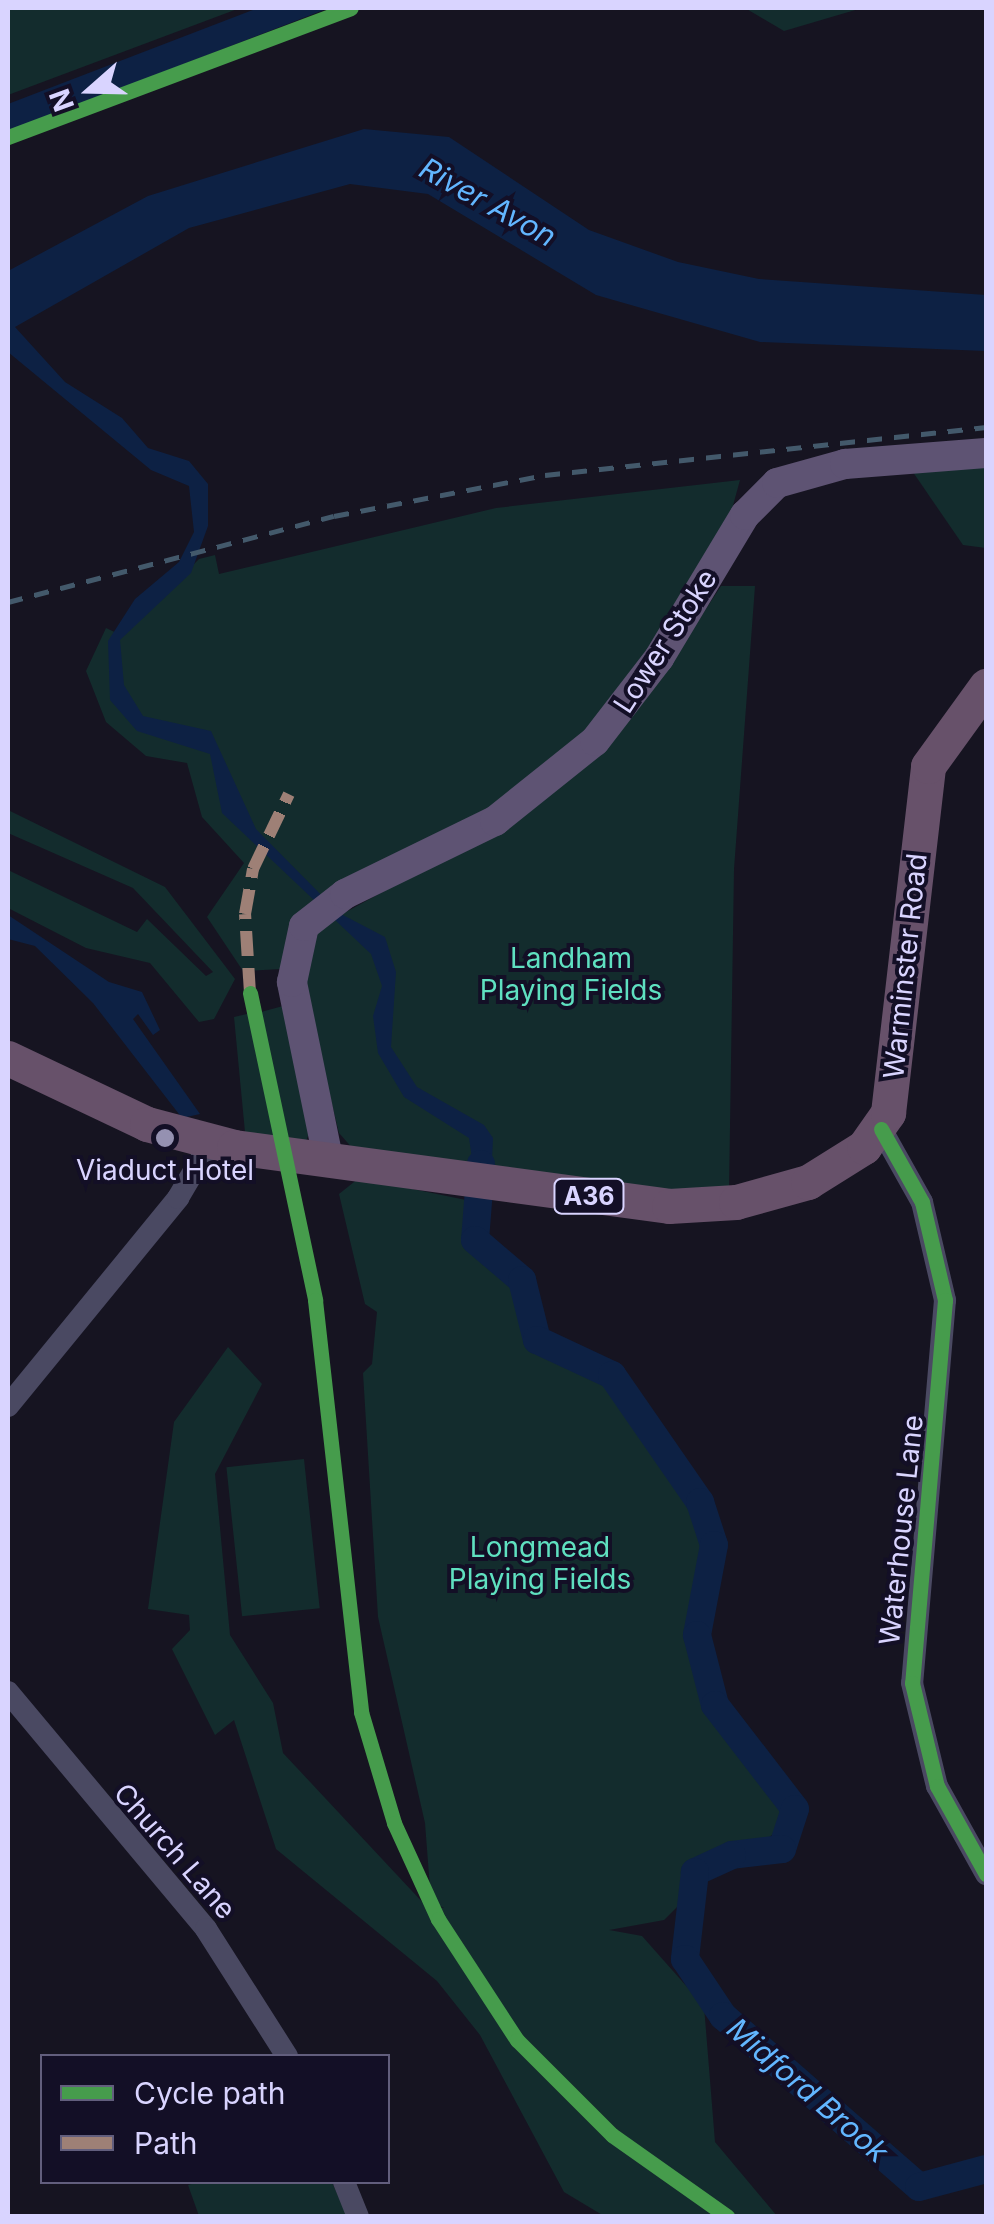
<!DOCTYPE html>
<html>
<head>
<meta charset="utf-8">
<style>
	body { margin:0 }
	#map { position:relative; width:994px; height:2224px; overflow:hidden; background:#161421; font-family:Inter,sans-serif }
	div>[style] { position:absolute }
	.green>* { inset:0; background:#132c2d; transform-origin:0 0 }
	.water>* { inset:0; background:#0d2144 }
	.river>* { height:28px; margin:-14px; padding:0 14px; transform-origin:14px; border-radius:14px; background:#0d2144 }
	.minor>* { height:22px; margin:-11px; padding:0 11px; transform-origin:11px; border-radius:11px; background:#4a4962 }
	.major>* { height:30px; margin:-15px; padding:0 15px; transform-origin:15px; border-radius:15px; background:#5e5373 }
	.highway>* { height:35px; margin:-17.5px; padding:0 17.5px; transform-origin:17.5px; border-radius:17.5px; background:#67516a }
	.rail>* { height:5px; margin-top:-2.5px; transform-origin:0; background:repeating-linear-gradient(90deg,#43596b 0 15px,transparent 0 27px) }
	.quiet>* { height:12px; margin-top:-6px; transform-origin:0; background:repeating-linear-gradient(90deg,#9e8076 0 25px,transparent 0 37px) }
	.cycleway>* { height:15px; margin:-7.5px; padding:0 7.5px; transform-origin:7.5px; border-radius:7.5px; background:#469c4c }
	.dots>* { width:28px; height:28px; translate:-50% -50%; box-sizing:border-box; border:5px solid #130f26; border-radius:50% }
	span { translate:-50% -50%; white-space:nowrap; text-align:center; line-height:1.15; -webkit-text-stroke:8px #130f26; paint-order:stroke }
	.shield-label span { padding:2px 8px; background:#130f26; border:2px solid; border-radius:8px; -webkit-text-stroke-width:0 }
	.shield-label { font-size:25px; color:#d9d4ff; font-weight:700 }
	.street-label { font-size:28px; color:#d9d4ff }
	.park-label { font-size:28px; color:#5fe0c0 }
	.poi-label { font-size:28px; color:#d9d4ff }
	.water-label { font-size:30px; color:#62b6ff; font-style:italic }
	.frame { position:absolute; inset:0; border:10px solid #d9d4ff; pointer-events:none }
	.legend { position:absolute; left:40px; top:2054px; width:350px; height:130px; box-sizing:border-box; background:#130f26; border:2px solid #625e7d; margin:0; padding:12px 18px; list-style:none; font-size:30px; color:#d9d4ff }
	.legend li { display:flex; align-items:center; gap:20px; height:50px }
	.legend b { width:50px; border:2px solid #625e7d }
	.north { position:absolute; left:40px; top:40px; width:100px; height:100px; -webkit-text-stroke:8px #130f26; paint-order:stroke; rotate:250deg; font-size:28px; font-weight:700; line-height:40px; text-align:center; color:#d9d4ff }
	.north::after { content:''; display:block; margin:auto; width:35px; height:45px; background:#d9d4ff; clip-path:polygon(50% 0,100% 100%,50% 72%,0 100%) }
</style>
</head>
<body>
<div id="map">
	<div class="green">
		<div style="clip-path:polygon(8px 8px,240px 8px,8px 95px)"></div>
		<div style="clip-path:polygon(745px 8px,862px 8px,784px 31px)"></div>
		<div style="clip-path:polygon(906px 462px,986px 464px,986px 548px,963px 545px)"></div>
		<div style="clip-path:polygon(740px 480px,729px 520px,612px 712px,534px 785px,329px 895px,281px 969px,243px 971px,207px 917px,244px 863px,202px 817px,187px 763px,146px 756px,106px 722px,86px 671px,106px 628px,123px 636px,199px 559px,215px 555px,219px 574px,496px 508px)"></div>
		<div style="clip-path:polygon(721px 586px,755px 586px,734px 869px,729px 1191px,687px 1196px,354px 1150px,339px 1133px,300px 974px,315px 929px,514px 820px,659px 681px)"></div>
		<div style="clip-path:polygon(8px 810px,165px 887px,235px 979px,214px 1019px,199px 1022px,150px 963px,86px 948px,8px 908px,8px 870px,137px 932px,147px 919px,206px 976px,213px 972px,133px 888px,8px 833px)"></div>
		<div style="clip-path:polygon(283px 1006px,312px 1126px,306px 1141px,286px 1139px,261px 1012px)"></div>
		<div style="clip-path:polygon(251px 1013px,275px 1137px,245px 1132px,234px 1017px)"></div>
		<div style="clip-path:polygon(359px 1178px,466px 1200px,471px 1253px,515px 1288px,539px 1356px,616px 1379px,714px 1534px,691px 1634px,699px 1679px,719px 1723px,783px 1806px,785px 1824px,760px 1845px,738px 1841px,689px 1865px,679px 1905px,664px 1920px,609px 1930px,642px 1936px,704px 2006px,715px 2142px,777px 2216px,604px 2216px,564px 2192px,480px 2035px,437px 1981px,276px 1849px,234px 1720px,215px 1735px,172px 1649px,190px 1630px,189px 1615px,148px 1609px,174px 1422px,228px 1347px,262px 1384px,215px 1474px,230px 1635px,273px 1703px,283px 1753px,426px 1906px,444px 1908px,431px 1901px,425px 1823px,378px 1617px,363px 1373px,372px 1364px,377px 1312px,365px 1304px,339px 1194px)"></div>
		<div style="left:304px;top:1459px;width:150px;height:78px;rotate:84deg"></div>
		<div style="clip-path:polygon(198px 2182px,332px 2182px,347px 2216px,199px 2216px,188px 2185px)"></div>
	</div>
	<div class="water">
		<div style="clip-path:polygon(258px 8px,329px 8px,8px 132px,8px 104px)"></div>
		<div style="clip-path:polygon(364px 129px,449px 137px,589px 230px,678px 262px,759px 279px,986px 295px,986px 351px,760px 342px,596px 295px,428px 194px,350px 184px,189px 228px,15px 327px,65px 382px,122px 418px,148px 448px,189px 461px,208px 484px,208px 526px,191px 573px,120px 640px,124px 685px,143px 716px,211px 731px,256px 829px,339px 913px,385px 937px,396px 972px,391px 1047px,417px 1087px,484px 1125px,493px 1138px,491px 1181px,475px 1179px,469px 1138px,404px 1097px,378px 1053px,373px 1016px,382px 986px,371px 954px,222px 813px,210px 754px,137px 731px,110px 700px,108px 641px,135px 599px,179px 562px,194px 532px,189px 486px,151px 470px,8px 352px,8px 271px,148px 196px)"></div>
		<div style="clip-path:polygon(8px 915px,109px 982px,142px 992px,160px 1030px,153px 1035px,138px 1014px,133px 1019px,200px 1114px,182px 1118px,93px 1003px,35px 946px,8px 939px)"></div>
	</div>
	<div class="river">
		<div style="left:481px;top:1164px;width:76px;rotate:94.5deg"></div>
		<div style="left:475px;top:1240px;width:62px;rotate:40.4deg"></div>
		<div style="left:522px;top:1280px;width:62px;rotate:76deg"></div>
		<div style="left:537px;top:1340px;width:83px;rotate:25deg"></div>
		<div style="left:612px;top:1375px;width:155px;rotate:55.3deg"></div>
		<div style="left:700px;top:1502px;width:45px;rotate:72deg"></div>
		<div style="left:714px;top:1545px;width:92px;rotate:100.7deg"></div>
		<div style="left:697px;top:1635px;width:72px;rotate:75.6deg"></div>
		<div style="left:715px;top:1705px;width:131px;rotate:52.4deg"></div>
		<div style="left:795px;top:1809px;width:42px;rotate:108deg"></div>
		<div style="left:782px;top:1849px;width:50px;rotate:173.2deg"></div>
		<div style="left:732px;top:1855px;width:41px;rotate:155.3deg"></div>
		<div style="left:695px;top:1872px;width:88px;rotate:96.6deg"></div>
		<div style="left:685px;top:1959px;width:69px;rotate:56.3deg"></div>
		<div style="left:723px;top:2016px;width:260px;rotate:41.1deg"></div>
		<div style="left:919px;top:2187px;width:69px;rotate:-15deg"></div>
	</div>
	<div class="minor">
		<div style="left:881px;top:1129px;width:84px;rotate:60.7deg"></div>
		<div style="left:922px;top:1202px;width:101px;rotate:76.8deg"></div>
		<div style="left:945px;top:1300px;width:384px;rotate:94.9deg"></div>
		<div style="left:912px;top:1683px;width:106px;rotate:76.4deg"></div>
		<div style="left:937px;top:1786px;width:101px;rotate:60.9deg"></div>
		<div style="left:8px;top:1406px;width:269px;rotate:-50.7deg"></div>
		<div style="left:178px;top:1198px;width:65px;rotate:-59.5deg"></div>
		<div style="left:8px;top:1692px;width:309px;rotate:50.1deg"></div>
		<div style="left:206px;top:1929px;width:151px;rotate:57.5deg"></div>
		<div style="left:344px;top:2182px;width:37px;rotate:68deg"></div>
	</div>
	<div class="major">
		<div style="left:328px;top:1158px;width:180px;rotate:-101.6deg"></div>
		<div style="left:292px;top:982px;width:57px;rotate:-77.9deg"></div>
		<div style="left:304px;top:926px;width:52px;rotate:-38deg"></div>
		<div style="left:345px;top:894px;width:167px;rotate:-26deg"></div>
		<div style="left:495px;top:821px;width:128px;rotate:-38.7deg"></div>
		<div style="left:595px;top:741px;width:105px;rotate:-52.4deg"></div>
		<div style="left:659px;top:658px;width:167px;rotate:-59deg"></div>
		<div style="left:745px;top:515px;width:45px;rotate:-45deg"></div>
		<div style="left:777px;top:483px;width:71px;rotate:-15.6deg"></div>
		<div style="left:845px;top:464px;width:141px;rotate:-4.5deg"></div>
	</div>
	<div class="highway">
		<div style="left:8px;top:1058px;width:154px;rotate:25.4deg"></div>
		<div style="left:147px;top:1124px;width:90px;rotate:14.8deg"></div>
		<div style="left:234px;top:1147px;width:439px;rotate:7.7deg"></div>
		<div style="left:669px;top:1206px;width:67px;rotate:-3.4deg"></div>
		<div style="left:736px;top:1202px;width:75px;rotate:-15.5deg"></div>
		<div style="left:808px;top:1182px;width:66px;rotate:-32deg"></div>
		<div style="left:864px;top:1147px;width:42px;rotate:-54.8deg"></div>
		<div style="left:888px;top:1113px;width:349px;rotate:-83.4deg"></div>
		<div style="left:928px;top:766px;width:99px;rotate:-54.1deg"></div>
	</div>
	<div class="rail">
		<div style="left:8px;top:602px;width:337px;rotate:-14.8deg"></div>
		<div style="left:334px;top:516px;width:215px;rotate:-11deg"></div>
		<div style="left:545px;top:475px;width:444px;rotate:-6.2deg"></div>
	</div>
	<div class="quiet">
		<div style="left:250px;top:993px;width:79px;rotate:-93.6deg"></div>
		<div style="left:245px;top:914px;width:46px;rotate:-79.9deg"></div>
		<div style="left:253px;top:869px;width:83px;rotate:-64.4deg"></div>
	</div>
	<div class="cycleway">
		<div style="left:8px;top:137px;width:366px;rotate:-20.6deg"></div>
		<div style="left:250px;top:993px;width:314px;rotate:78deg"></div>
		<div style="left:315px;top:1300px;width:415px;rotate:83.6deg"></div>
		<div style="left:361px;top:1712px;width:116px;rotate:73.4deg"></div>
		<div style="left:394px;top:1823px;width:106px;rotate:65.4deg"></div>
		<div style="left:438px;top:1919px;width:145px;rotate:56.9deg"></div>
		<div style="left:517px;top:2040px;width:134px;rotate:45deg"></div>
		<div style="left:612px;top:2135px;width:141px;rotate:35.2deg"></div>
		<div style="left:881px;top:1129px;width:84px;rotate:60.7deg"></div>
		<div style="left:922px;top:1202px;width:101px;rotate:76.8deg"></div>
		<div style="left:945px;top:1300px;width:384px;rotate:94.9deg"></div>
		<div style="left:912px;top:1683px;width:106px;rotate:76.4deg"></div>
		<div style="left:937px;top:1786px;width:101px;rotate:60.9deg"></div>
	</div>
	<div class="dots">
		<div style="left:165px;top:1138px;background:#9591b1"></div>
	</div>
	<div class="shield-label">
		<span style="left:589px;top:1196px">A36</span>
	</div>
	<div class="street-label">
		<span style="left:665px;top:641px;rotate:-57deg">Lower Stoke</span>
		<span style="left:905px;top:966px;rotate:-84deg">Warminster Road</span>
		<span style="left:901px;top:1530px;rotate:-84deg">Waterhouse Lane</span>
		<span style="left:175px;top:1851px;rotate:49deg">Church Lane</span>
	</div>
	<div class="park-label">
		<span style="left:571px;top:974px">Landham<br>Playing Fields</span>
		<span style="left:540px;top:1563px">Longmead<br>Playing Fields</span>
	</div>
	<div class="poi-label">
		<span style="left:165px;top:1170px">Viaduct Hotel</span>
	</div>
	<div class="water-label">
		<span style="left:488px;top:202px;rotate:29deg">River Avon</span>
		<span style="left:808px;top:2090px;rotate:41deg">Midford Brook</span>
	</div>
	<div class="frame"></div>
	<ul class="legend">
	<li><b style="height:12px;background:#469c4c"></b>Cycle path</li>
	<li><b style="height:12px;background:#9e8076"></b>Path</li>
	</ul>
	<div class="north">N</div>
</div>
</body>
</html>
